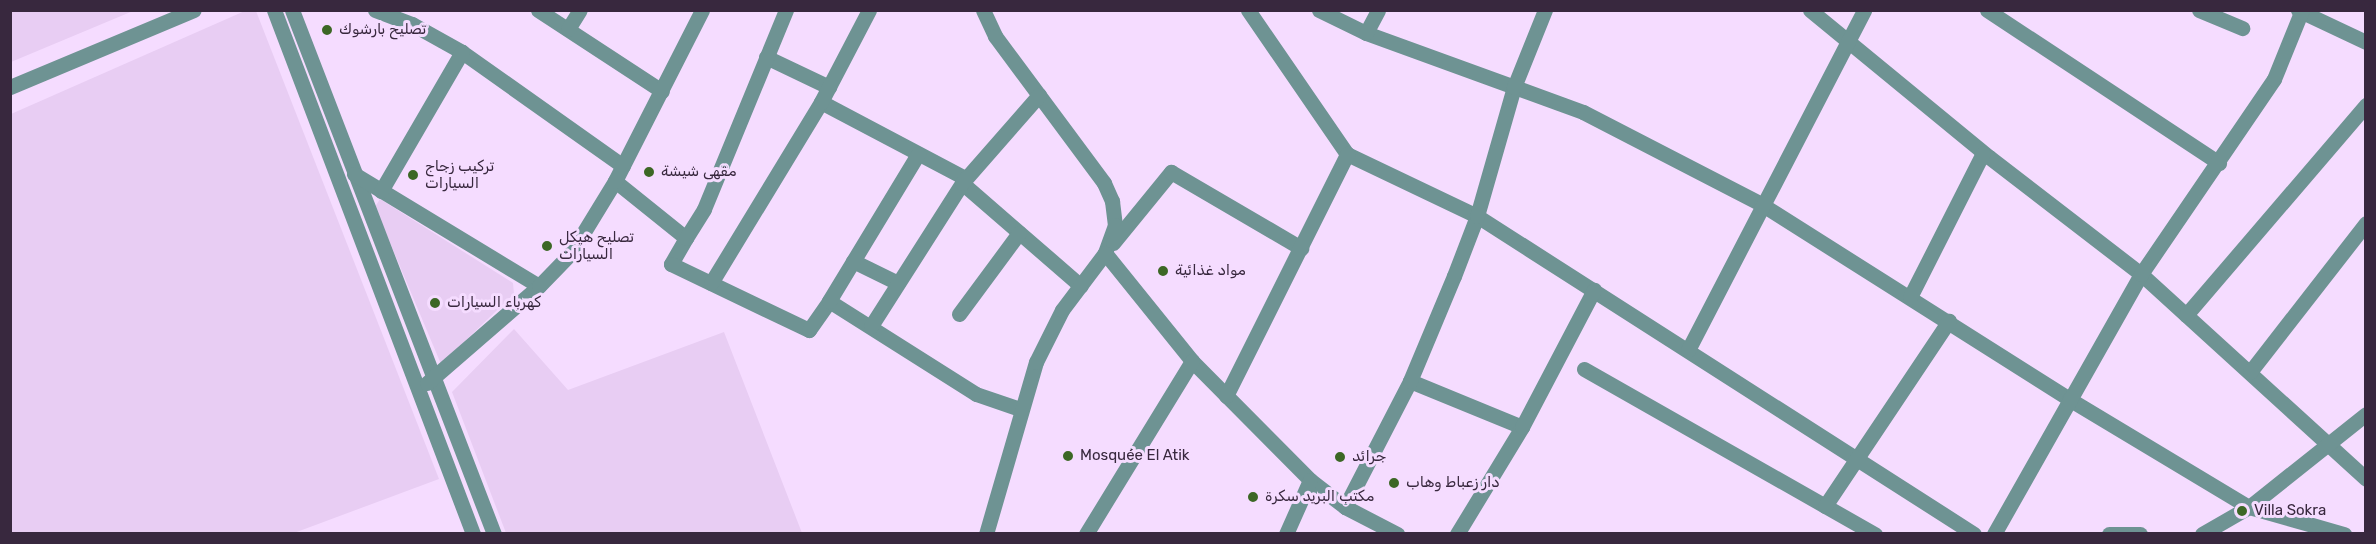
<!DOCTYPE html>
<html>
<head>
<meta charset="utf-8">
<style>
	body { margin:0 }
	#map { position:relative; width:2376px; height:544px; overflow:hidden; background:#f5dcff; font-family:Rubik,"Noto Sans Arabic",sans-serif }
	div>[style] { position:absolute }
	.built>* { inset:0; background:#e8cdf3 }
	.minor>* { height:15px; margin:-7.5px; padding:0 7.5px; transform-origin:7.5px; border-radius:7.5px; background:#6e9393 }
	.dots>* { width:16px; height:16px; translate:-50% -50%; box-sizing:border-box; border:3px solid #f5dcff; border-radius:50% }
	span { translate:-50% -50%; white-space:nowrap; text-align:center; line-height:1.15; -webkit-text-stroke:6px #f5dcff; paint-order:stroke }
	.poi-label { font-size:15px; color:#38283e }
	.left { translate:0 -50%; text-align:left }
	.frame { position:absolute; inset:0; border:12px solid #38283e; pointer-events:none }
</style>
</head>
<body>
<div id="map">
	<div class="built">
		<div style="clip-path:polygon(11px 10px,133px 10px,133px 11px,11px 62px)"></div>
		<div style="clip-path:polygon(247px 10px,256px 11px,439px 479px,294px 533px,11px 533px,11px 114px)"></div>
		<div style="clip-path:polygon(380px 199px,513px 283px,514px 294px,441px 364px,375px 207px)"></div>
		<div style="clip-path:polygon(514px 329px,568px 390px,724px 332px,802px 533px,506px 533px,452px 392px)"></div>
	</div>
	<div class="minor">
		<div style="left:274px;top:10px;width:561px;rotate:69.2deg"></div>
		<div style="left:292px;top:10px;width:562px;rotate:68.92deg"></div>
		<div style="left:375px;top:10px;width:40px;rotate:21deg"></div>
		<div style="left:412px;top:24px;width:57px;rotate:29.2deg"></div>
		<div style="left:462px;top:52px;width:197px;rotate:35.3deg"></div>
		<div style="left:538px;top:10px;width:148px;rotate:33.2deg"></div>
		<div style="left:983px;top:10px;width:29px;rotate:65deg"></div>
		<div style="left:995px;top:36px;width:183px;rotate:53.4deg"></div>
		<div style="left:1104px;top:183px;width:20px;rotate:66deg"></div>
		<div style="left:1112px;top:201px;width:24px;rotate:83deg"></div>
		<div style="left:1115px;top:225px;width:30px;rotate:110deg"></div>
		<div style="left:1105px;top:253px;width:139px;rotate:51.1deg"></div>
		<div style="left:1192px;top:361px;width:168px;rotate:45.2deg"></div>
		<div style="left:1310px;top:480px;width:44px;rotate:37.6deg"></div>
		<div style="left:1345px;top:507px;width:59px;rotate:27.4deg"></div>
		<div style="left:1248px;top:10px;width:175px;rotate:55.5deg"></div>
		<div style="left:1347px;top:154px;width:144px;rotate:25.5deg"></div>
		<div style="left:1477px;top:216px;width:590px;rotate:32.61deg"></div>
		<div style="left:1319px;top:10px;width:52px;rotate:26.1deg"></div>
		<div style="left:1366px;top:33px;width:231px;rotate:20deg"></div>
		<div style="left:1583px;top:112px;width:200px;rotate:27.3deg"></div>
		<div style="left:1761px;top:204px;width:365px;rotate:32.3deg"></div>
		<div style="left:2069px;top:399px;width:210px;rotate:31deg"></div>
		<div style="left:2249px;top:507px;width:99px;rotate:15.9deg"></div>
		<div style="left:1810px;top:10px;width:232px;rotate:39.4deg"></div>
		<div style="left:1989px;top:157px;width:192px;rotate:37.6deg"></div>
		<div style="left:2141px;top:274px;width:304px;rotate:42.3deg"></div>
		<div style="left:1987px;top:10px;width:278px;rotate:33.4deg"></div>
		<div style="left:2199px;top:10px;width:47px;rotate:22.7deg"></div>
		<div style="left:2298px;top:10px;width:75px;rotate:25.2deg"></div>
		<div style="left:568px;top:29px;width:22px;rotate:-58deg"></div>
		<div style="left:1366px;top:33px;width:26px;rotate:-62deg"></div>
		<div style="left:766px;top:57px;width:70px;rotate:25.5deg"></div>
		<div style="left:10px;top:87px;width:199px;rotate:-22.7deg"></div>
		<div style="left:821px;top:102px;width:163px;rotate:27.8deg"></div>
		<div style="left:354px;top:174px;width:216px;rotate:31.2deg"></div>
		<div style="left:615px;top:181px;width:91px;rotate:38.8deg"></div>
		<div style="left:686px;top:238px;width:30px;rotate:120deg"></div>
		<div style="left:671px;top:264px;width:153px;rotate:25.6deg"></div>
		<div style="left:809px;top:330px;width:35px;rotate:-55deg"></div>
		<div style="left:829px;top:301px;width:174px;rotate:32.3deg"></div>
		<div style="left:976px;top:394px;width:46px;rotate:18.8deg"></div>
		<div style="left:962px;top:183px;width:157px;rotate:40.9deg"></div>
		<div style="left:381px;top:191px;width:161px;rotate:-59.8deg"></div>
		<div style="left:686px;top:238px;width:34px;rotate:-58deg"></div>
		<div style="left:704px;top:209px;width:215px;rotate:-67.6deg"></div>
		<div style="left:1113px;top:243px;width:92px;rotate:-50.8deg"></div>
		<div style="left:1171px;top:172px;width:151px;rotate:30.3deg"></div>
		<div style="left:853px;top:261px;width:50px;rotate:26.1deg"></div>
		<div style="left:711px;top:283px;width:212px;rotate:-58.7deg"></div>
		<div style="left:821px;top:102px;width:104px;rotate:-62.4deg"></div>
		<div style="left:1910px;top:297px;width:161px;rotate:-63.1deg"></div>
		<div style="left:829px;top:301px;width:172px;rotate:-58.8deg"></div>
		<div style="left:959px;top:314px;width:101px;rotate:-53.5deg"></div>
		<div style="left:2186px;top:315px;width:277px;rotate:-49.4deg"></div>
		<div style="left:871px;top:326px;width:169px;rotate:-57.5deg"></div>
		<div style="left:962px;top:183px;width:117px;rotate:-48.8deg"></div>
		<div style="left:1688px;top:350px;width:383px;rotate:-62.6deg"></div>
		<div style="left:1584px;top:369px;width:335px;rotate:29.6deg"></div>
		<div style="left:2250px;top:372px;width:189px;rotate:-52.1deg"></div>
		<div style="left:1410px;top:381px;width:121px;rotate:22.3deg"></div>
		<div style="left:427px;top:383px;width:148px;rotate:-40.9deg"></div>
		<div style="left:539px;top:286px;width:46px;rotate:-45.9deg"></div>
		<div style="left:571px;top:253px;width:84px;rotate:-58.6deg"></div>
		<div style="left:615px;top:181px;width:192px;rotate:-63deg"></div>
		<div style="left:1226px;top:396px;width:271px;rotate:-63.4deg"></div>
		<div style="left:1825px;top:506px;width:223px;rotate:-56.2deg"></div>
		<div style="left:1345px;top:507px;width:142px;rotate:-62.7deg"></div>
		<div style="left:1410px;top:381px;width:114px;rotate:-67.3deg"></div>
		<div style="left:1454px;top:276px;width:64px;rotate:-69deg"></div>
		<div style="left:1477px;top:216px;width:134px;rotate:-74deg"></div>
		<div style="left:1514px;top:87px;width:83px;rotate:-68.1deg"></div>
		<div style="left:986px;top:534px;width:179px;rotate:-73.8deg"></div>
		<div style="left:1036px;top:362px;width:58px;rotate:-63.4deg"></div>
		<div style="left:1062px;top:310px;width:71px;rotate:-53deg"></div>
		<div style="left:1086px;top:534px;width:203px;rotate:-58.5deg"></div>
		<div style="left:1286px;top:534px;width:59px;rotate:-66deg"></div>
		<div style="left:1457px;top:534px;width:125px;rotate:-58.7deg"></div>
		<div style="left:1522px;top:427px;width:155px;rotate:-62.3deg"></div>
		<div style="left:1994px;top:534px;width:299px;rotate:-60.5deg"></div>
		<div style="left:2141px;top:274px;width:236px;rotate:-55.7deg"></div>
		<div style="left:2274px;top:79px;width:74px;rotate:-67.9deg"></div>
		<div style="left:2109px;top:534px;width:31px"></div>
		<div style="left:2202px;top:534px;width:54px;rotate:-29.9deg"></div>
		<div style="left:2249px;top:507px;width:149px;rotate:-38.5deg"></div>
	</div>
	<div class="dots">
		<div style="left:327px;top:30px;background:#3c6725"></div>
		<div style="left:649px;top:172px;background:#3c6725"></div>
		<div style="left:413px;top:175px;background:#3c6725"></div>
		<div style="left:547px;top:246px;background:#3c6725"></div>
		<div style="left:1163px;top:271px;background:#3c6725"></div>
		<div style="left:435px;top:303px;background:#3c6725"></div>
		<div style="left:1068px;top:456px;background:#3c6725"></div>
		<div style="left:1340px;top:457px;background:#3c6725"></div>
		<div style="left:1394px;top:483px;background:#3c6725"></div>
		<div style="left:1253px;top:497px;background:#3c6725"></div>
		<div style="left:2242px;top:511px;background:#3c6725"></div>
	</div>
	<div class="poi-label">
		<span class="left" style="left:339px;top:30px">تصليح بارشوك</span>
		<span class="left" style="left:425px;top:175px">تركيب زجاج<br>السيارات</span>
		<span class="left" style="left:661px;top:172px">مقهى شيشة</span>
		<span class="left" style="left:559px;top:246px">تصليح هيكل<br>السيارات</span>
		<span class="left" style="left:1175px;top:271px">مواد غذائية</span>
		<span class="left" style="left:447px;top:303px">كهرباء السيارات</span>
		<span class="left" style="left:1080px;top:456px">Mosquée El Atik</span>
		<span class="left" style="left:1352px;top:457px">جرائد</span>
		<span class="left" style="left:1406px;top:483px">دار زعباط وهاب</span>
		<span class="left" style="left:1265px;top:497px">مكتب البريد سكرة</span>
		<span class="left" style="left:2254px;top:511px">Villa Sokra</span>
	</div>
	<div class="frame"></div>
</div>
</body>
</html>
